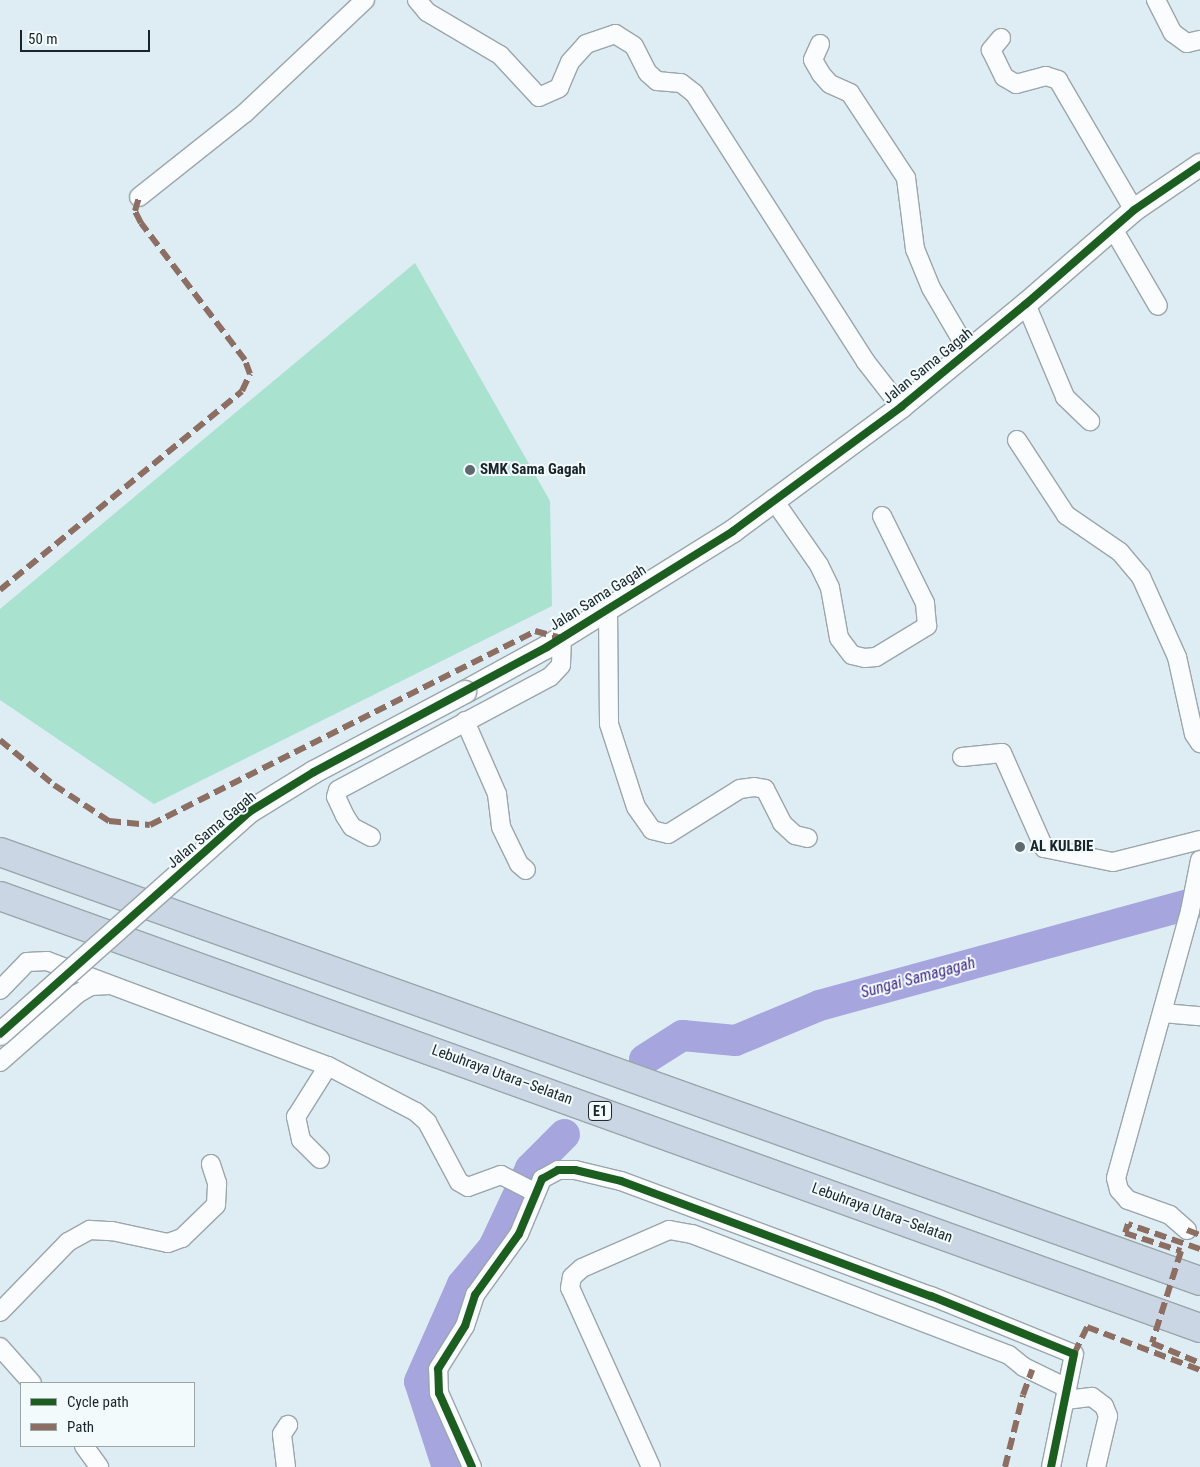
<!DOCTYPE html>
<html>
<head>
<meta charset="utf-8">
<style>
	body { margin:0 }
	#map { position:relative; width:1200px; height:1467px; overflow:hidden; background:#deecf3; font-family:"Roboto Condensed",sans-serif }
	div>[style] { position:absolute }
	.green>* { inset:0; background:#a9e2ce }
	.river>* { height:31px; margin:-15.5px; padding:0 15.5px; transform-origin:15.5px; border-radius:15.5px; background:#a6a5de }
	.roads { filter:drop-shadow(1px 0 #9aa6ac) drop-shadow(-1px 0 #9aa6ac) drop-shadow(0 1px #9aa6ac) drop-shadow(0 -1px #9aa6ac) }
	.minor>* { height:18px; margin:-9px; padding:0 9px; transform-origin:9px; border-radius:9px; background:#fafcfd }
	.tertiary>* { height:22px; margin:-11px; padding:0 11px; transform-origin:11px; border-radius:11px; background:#fafcfd }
	.motorway>* { height:28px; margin:-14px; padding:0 14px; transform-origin:14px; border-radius:14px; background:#cad6e3 }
	.bridges { filter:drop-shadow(1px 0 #9aa6ac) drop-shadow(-1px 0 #9aa6ac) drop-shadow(0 1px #9aa6ac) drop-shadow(0 -1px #9aa6ac) }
	.tertiary-bridge>* { height:22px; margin:-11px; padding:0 11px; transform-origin:11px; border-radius:11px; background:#fafcfd }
	.quiet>* { height:6px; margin-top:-3px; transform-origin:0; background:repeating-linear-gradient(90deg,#8d6e63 0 12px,transparent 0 18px) }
	.cycleway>* { height:8px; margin:-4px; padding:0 4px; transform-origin:4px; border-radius:4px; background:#1b5e20 }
	.dots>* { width:14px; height:14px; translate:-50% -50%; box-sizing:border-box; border:2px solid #f3fafc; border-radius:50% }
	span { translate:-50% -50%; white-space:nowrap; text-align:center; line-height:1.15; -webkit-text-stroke:4px #f3fafc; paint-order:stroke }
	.shield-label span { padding:1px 4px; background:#f3fafc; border:1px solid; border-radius:4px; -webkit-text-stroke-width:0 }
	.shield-label { font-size:14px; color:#18252a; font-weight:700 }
	.street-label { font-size:15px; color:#18252a }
	.poi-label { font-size:15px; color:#18252a; font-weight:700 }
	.left { translate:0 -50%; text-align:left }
	.water-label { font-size:16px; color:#402b87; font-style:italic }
	.legend { position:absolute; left:20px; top:1382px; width:175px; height:65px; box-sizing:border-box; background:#f3fafc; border:1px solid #9ba5a8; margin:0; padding:6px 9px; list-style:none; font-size:15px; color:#18252a }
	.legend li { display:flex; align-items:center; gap:10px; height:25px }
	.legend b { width:25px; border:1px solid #9ba5a8 }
	.scale { position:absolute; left:20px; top:30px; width:130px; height:22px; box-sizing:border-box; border:2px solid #18252a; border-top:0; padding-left:6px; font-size:15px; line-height:18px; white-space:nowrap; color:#18252a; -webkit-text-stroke:4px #f3fafc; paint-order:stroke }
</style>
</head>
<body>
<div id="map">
	<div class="green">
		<div style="clip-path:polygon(415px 263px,550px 501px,552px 606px,154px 804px,0 700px,0 609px)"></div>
	</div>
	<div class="river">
		<div style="left:644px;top:1059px;width:45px;rotate:-32.3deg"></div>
		<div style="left:682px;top:1035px;width:53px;rotate:5.4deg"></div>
		<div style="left:735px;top:1040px;width:91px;rotate:-22.6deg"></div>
		<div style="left:819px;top:1005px;width:395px;rotate:-15.3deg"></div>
		<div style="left:447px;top:1467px;width:90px;rotate:-108deg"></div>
		<div style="left:419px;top:1381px;width:106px;rotate:-66.1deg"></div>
		<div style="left:462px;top:1284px;width:48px;rotate:-50deg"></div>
		<div style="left:493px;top:1247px;width:87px;rotate:-64.9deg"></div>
		<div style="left:530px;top:1168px;width:48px;rotate:-45deg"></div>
	</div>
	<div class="roads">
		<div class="minor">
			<div style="left:417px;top:0;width:16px;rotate:50deg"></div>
			<div style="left:427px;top:12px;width:85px;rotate:30.5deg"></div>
			<div style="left:500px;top:55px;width:57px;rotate:47.1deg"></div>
			<div style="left:539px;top:97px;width:22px;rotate:-24deg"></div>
			<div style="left:559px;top:88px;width:28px;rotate:-67deg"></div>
			<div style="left:570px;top:62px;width:24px;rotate:-48deg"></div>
			<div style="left:586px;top:44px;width:31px;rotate:-19deg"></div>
			<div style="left:615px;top:34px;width:22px;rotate:32deg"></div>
			<div style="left:634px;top:46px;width:30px;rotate:63deg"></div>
			<div style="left:648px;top:73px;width:12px;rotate:42deg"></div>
			<div style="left:657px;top:81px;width:24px;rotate:5deg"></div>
			<div style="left:681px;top:83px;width:16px;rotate:38deg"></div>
			<div style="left:694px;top:93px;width:319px;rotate:57.4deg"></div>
			<div style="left:866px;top:362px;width:57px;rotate:52.1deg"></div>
			<div style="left:1156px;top:0;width:37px;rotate:63deg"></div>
			<div style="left:1173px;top:33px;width:17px;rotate:36deg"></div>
			<div style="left:1187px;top:43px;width:13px;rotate:-13deg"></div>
			<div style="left:1001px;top:38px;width:16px;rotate:130deg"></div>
			<div style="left:991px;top:50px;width:30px;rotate:64deg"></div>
			<div style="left:1004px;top:77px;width:14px;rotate:30deg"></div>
			<div style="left:1016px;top:84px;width:31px;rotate:-15deg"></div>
			<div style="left:1046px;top:76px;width:13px;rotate:18deg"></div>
			<div style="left:1058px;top:80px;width:151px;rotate:59.7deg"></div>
			<div style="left:820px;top:44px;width:17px;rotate:114deg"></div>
			<div style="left:813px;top:60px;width:16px;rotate:60deg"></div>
			<div style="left:821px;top:74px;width:13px;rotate:48deg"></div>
			<div style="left:830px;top:84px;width:22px;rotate:24deg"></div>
			<div style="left:850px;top:93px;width:102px;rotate:56.6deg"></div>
			<div style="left:906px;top:178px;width:72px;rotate:82.8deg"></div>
			<div style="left:915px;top:249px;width:42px;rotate:67.7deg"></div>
			<div style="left:931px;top:288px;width:73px;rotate:59.6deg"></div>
			<div style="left:139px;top:197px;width:135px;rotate:-38.4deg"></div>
			<div style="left:245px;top:113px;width:165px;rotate:-43.3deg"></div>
			<div style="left:1112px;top:227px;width:91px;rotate:59.8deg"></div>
			<div style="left:1026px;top:304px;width:101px;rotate:67.2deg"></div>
			<div style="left:1065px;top:397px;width:35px;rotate:44deg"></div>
			<div style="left:1017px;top:440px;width:90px;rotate:56.8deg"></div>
			<div style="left:1066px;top:515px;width:65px;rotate:34.4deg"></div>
			<div style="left:1120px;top:552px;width:33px;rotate:50deg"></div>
			<div style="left:1141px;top:577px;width:88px;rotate:65.8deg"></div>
			<div style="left:1177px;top:657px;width:79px;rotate:77.6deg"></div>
			<div style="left:1194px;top:734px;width:11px;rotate:56deg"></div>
			<div style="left:773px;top:499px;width:80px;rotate:55.1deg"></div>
			<div style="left:819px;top:565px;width:25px;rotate:64deg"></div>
			<div style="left:830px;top:588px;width:51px;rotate:79.8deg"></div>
			<div style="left:839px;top:638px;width:21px;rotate:53deg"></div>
			<div style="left:852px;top:655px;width:13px;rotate:13deg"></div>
			<div style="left:865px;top:658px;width:11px;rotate:-5deg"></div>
			<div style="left:876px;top:657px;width:60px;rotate:-31.3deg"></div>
			<div style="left:927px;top:626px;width:23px;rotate:-95deg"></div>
			<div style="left:925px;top:603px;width:97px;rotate:-116.3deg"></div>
			<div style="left:608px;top:608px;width:116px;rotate:89.5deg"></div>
			<div style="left:609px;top:724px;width:87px;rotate:72deg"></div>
			<div style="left:636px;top:807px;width:28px;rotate:55deg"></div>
			<div style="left:652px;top:830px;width:16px;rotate:14deg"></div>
			<div style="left:668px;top:834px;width:85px;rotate:-32deg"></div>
			<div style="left:740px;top:789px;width:14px;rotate:-8deg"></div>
			<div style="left:754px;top:787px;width:11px;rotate:10deg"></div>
			<div style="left:765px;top:789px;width:38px;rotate:63deg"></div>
			<div style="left:782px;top:823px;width:18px;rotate:43deg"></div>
			<div style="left:795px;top:835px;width:13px;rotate:13deg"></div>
			<div style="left:465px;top:721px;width:80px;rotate:66.3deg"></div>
			<div style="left:497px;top:794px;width:33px;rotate:83deg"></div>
			<div style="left:501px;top:827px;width:41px;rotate:64.1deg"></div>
			<div style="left:519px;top:864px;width:9px;rotate:41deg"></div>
			<div style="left:962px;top:757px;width:40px;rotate:-5.7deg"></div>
			<div style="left:1002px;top:753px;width:104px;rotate:66.1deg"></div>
			<div style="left:1044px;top:848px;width:70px;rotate:11.5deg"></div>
			<div style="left:1113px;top:862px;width:90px;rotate:-14.2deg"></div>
			<div style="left:371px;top:837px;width:21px;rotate:-152deg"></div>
			<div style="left:352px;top:827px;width:13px;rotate:-122deg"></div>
			<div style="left:345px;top:816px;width:21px;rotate:-115deg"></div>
			<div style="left:336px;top:797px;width:7px;rotate:-74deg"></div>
			<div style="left:338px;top:790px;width:240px;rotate:-28.1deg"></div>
			<div style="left:550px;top:677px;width:16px;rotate:-47deg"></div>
			<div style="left:561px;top:665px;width:27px;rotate:-88deg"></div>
			<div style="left:0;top:990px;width:39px;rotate:-46deg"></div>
			<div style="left:27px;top:962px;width:20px;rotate:-3deg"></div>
			<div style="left:47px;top:961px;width:300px;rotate:20.5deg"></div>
			<div style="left:328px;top:1066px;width:99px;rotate:27.6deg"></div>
			<div style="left:416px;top:1112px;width:15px;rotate:42deg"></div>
			<div style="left:427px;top:1122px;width:68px;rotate:61.9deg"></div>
			<div style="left:459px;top:1182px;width:10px;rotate:29deg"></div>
			<div style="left:468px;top:1187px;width:35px;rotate:-20deg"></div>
			<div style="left:501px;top:1175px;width:38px;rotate:27deg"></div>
			<div style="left:1163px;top:1013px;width:37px;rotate:5deg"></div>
			<div style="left:0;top:1062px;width:103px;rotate:-41.4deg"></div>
			<div style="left:77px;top:994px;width:16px;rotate:-30deg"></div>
			<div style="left:91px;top:986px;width:18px;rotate:-3deg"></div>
			<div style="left:320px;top:1159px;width:27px;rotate:-135deg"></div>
			<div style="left:301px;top:1140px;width:24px;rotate:-102deg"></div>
			<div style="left:296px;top:1117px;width:60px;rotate:-57.9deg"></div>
			<div style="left:1187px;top:1230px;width:23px;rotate:-139deg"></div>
			<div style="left:1170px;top:1215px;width:45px;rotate:-160.3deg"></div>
			<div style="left:1128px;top:1200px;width:13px;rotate:-132deg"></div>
			<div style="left:1119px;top:1190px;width:12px;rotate:-104deg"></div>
			<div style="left:1116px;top:1178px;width:277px;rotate:-74.5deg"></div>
			<div style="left:1190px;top:911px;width:52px;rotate:-78.9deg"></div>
			<div style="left:0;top:1312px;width:98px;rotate:-45.8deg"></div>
			<div style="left:68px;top:1242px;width:25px;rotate:-29deg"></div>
			<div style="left:90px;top:1230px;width:22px;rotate:3deg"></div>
			<div style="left:112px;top:1231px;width:57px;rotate:12.1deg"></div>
			<div style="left:168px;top:1243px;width:15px;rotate:-20deg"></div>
			<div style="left:182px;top:1238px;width:47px;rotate:-44.1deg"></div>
			<div style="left:216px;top:1205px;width:22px;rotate:-87deg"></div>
			<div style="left:217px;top:1183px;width:20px;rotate:-108deg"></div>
			<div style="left:0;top:1347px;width:48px;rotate:48.4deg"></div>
			<div style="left:1066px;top:1400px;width:26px;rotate:-7deg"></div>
			<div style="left:1092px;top:1397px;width:15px;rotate:37deg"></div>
			<div style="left:1104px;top:1406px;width:11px;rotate:68deg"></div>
			<div style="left:1108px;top:1416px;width:52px;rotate:103.2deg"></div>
			<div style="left:84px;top:1446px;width:26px;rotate:54deg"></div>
			<div style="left:286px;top:1467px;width:33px;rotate:-97deg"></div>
			<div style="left:282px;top:1434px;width:11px;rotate:-56deg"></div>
			<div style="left:472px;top:1467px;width:81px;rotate:-114deg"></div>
			<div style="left:439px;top:1393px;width:24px;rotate:-92deg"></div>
			<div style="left:438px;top:1369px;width:51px;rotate:-57.9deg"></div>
			<div style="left:465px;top:1326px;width:33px;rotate:-72deg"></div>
			<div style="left:475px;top:1295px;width:75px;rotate:-54.2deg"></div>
			<div style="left:519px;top:1234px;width:60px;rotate:-67.3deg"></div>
			<div style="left:542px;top:1179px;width:18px;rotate:-29deg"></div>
			<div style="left:558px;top:1170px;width:17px"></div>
			<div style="left:575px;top:1170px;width:47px;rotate:13.4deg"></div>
			<div style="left:621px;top:1181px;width:331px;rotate:20.4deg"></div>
			<div style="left:931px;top:1296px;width:154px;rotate:22.1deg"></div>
			<div style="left:1074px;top:1354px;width:115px;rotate:101.5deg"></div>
			<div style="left:651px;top:1467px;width:196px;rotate:-114.3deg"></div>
			<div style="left:570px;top:1288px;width:11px;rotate:-80deg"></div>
			<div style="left:572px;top:1277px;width:13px;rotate:-42deg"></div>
			<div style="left:582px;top:1268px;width:95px;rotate:-23.6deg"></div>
			<div style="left:669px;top:1230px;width:23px;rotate:10deg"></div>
			<div style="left:692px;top:1234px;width:339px;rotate:20.9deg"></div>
			<div style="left:1009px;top:1355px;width:19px;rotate:39deg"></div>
			<div style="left:1024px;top:1367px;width:48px;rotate:26deg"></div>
		</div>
		<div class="tertiary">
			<div style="left:465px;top:692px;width:94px;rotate:-28.8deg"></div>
			<div style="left:547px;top:647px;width:219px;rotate:-31.9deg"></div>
			<div style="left:733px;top:531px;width:209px;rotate:-36.4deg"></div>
			<div style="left:901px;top:407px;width:162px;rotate:-39.5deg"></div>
			<div style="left:1026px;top:304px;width:143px;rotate:-41deg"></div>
			<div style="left:1134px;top:210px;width:80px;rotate:-34.3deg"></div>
		</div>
		<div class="motorway">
			<div style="left:0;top:852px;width:1274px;rotate:19.67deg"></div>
			<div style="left:0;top:896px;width:1275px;rotate:19.8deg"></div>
		</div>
	</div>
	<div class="bridges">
		<div class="tertiary-bridge">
			<div style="left:0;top:1034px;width:334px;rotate:-41.7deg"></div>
			<div style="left:249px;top:812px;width:76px;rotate:-31.6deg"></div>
			<div style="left:314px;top:772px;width:171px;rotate:-27.9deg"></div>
		</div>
	</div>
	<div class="quiet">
		<div style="left:0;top:590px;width:313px;rotate:-39.4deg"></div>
		<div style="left:242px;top:391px;width:19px;rotate:-65deg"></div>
		<div style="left:250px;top:374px;width:15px;rotate:-110deg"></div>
		<div style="left:245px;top:360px;width:172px;rotate:-127.2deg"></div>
		<div style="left:141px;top:223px;width:13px;rotate:-117deg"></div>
		<div style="left:135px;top:211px;width:15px;rotate:-74deg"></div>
		<div style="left:0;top:740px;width:70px;rotate:39.8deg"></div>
		<div style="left:54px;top:785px;width:66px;rotate:33.2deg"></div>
		<div style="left:109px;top:821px;width:41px;rotate:5.6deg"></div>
		<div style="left:150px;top:825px;width:431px;rotate:-26.7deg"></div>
		<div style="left:535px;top:631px;width:28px;rotate:15deg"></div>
		<div style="left:1187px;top:1230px;width:14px;rotate:21deg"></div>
		<div style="left:1200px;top:1249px;width:76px;rotate:-160.9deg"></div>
		<div style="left:1128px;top:1224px;width:9px;rotate:108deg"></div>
		<div style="left:1125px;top:1233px;width:59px;rotate:17.8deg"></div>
		<div style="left:1181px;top:1251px;width:96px;rotate:107.5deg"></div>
		<div style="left:1152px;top:1343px;width:52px;rotate:22.6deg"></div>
		<div style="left:1074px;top:1354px;width:30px;rotate:-64deg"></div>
		<div style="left:1087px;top:1327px;width:121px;rotate:20.8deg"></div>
		<div style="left:1005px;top:1467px;width:74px;rotate:-76deg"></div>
		<div style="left:1023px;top:1395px;width:27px;rotate:-70deg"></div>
	</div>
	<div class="cycleway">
		<div style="left:0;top:1034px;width:334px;rotate:-41.7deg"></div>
		<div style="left:249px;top:812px;width:76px;rotate:-31.6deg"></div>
		<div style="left:314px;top:772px;width:264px;rotate:-28.2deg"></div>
		<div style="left:547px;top:647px;width:219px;rotate:-31.9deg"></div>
		<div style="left:733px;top:531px;width:209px;rotate:-36.4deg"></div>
		<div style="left:901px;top:407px;width:162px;rotate:-39.5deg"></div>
		<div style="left:1026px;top:304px;width:143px;rotate:-41deg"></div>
		<div style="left:1134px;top:210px;width:80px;rotate:-34.3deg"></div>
		<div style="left:472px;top:1467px;width:81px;rotate:-114deg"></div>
		<div style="left:439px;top:1393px;width:24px;rotate:-92deg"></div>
		<div style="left:438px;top:1369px;width:51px;rotate:-57.9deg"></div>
		<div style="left:465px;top:1326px;width:33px;rotate:-72deg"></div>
		<div style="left:475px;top:1295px;width:75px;rotate:-54.2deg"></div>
		<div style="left:519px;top:1234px;width:60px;rotate:-67.3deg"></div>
		<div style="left:542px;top:1179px;width:18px;rotate:-29deg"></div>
		<div style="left:558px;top:1170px;width:17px"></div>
		<div style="left:575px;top:1170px;width:47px;rotate:13.4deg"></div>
		<div style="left:621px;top:1181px;width:331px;rotate:20.4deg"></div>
		<div style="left:931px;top:1296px;width:154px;rotate:22.1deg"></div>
		<div style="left:1074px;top:1354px;width:115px;rotate:101.5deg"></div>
	</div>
	<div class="dots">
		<div style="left:470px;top:470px;background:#5d6b70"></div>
		<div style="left:1020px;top:847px;background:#5d6b70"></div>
	</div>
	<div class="shield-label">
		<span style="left:600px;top:1111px">E1</span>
	</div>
	<div class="street-label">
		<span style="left:928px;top:366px;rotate:-39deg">Jalan Sama Gagah</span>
		<span style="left:598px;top:598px;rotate:-32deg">Jalan Sama Gagah</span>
		<span style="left:212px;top:830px;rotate:-40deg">Jalan Sama Gagah</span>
		<span style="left:502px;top:1075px;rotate:20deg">Lebuhraya Utara–Selatan</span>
		<span style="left:882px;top:1213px;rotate:20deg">Lebuhraya Utara–Selatan</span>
	</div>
	<div class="poi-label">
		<span class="left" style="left:480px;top:470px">SMK Sama Gagah</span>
		<span class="left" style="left:1030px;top:847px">AL KULBIE</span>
	</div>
	<div class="water-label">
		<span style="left:918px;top:978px;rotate:-15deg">Sungai Samagagah</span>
	</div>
	<ul class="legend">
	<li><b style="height:6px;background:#1b5e20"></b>Cycle path</li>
	<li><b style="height:6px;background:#8d6e63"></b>Path</li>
	</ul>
	<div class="scale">50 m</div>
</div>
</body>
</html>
